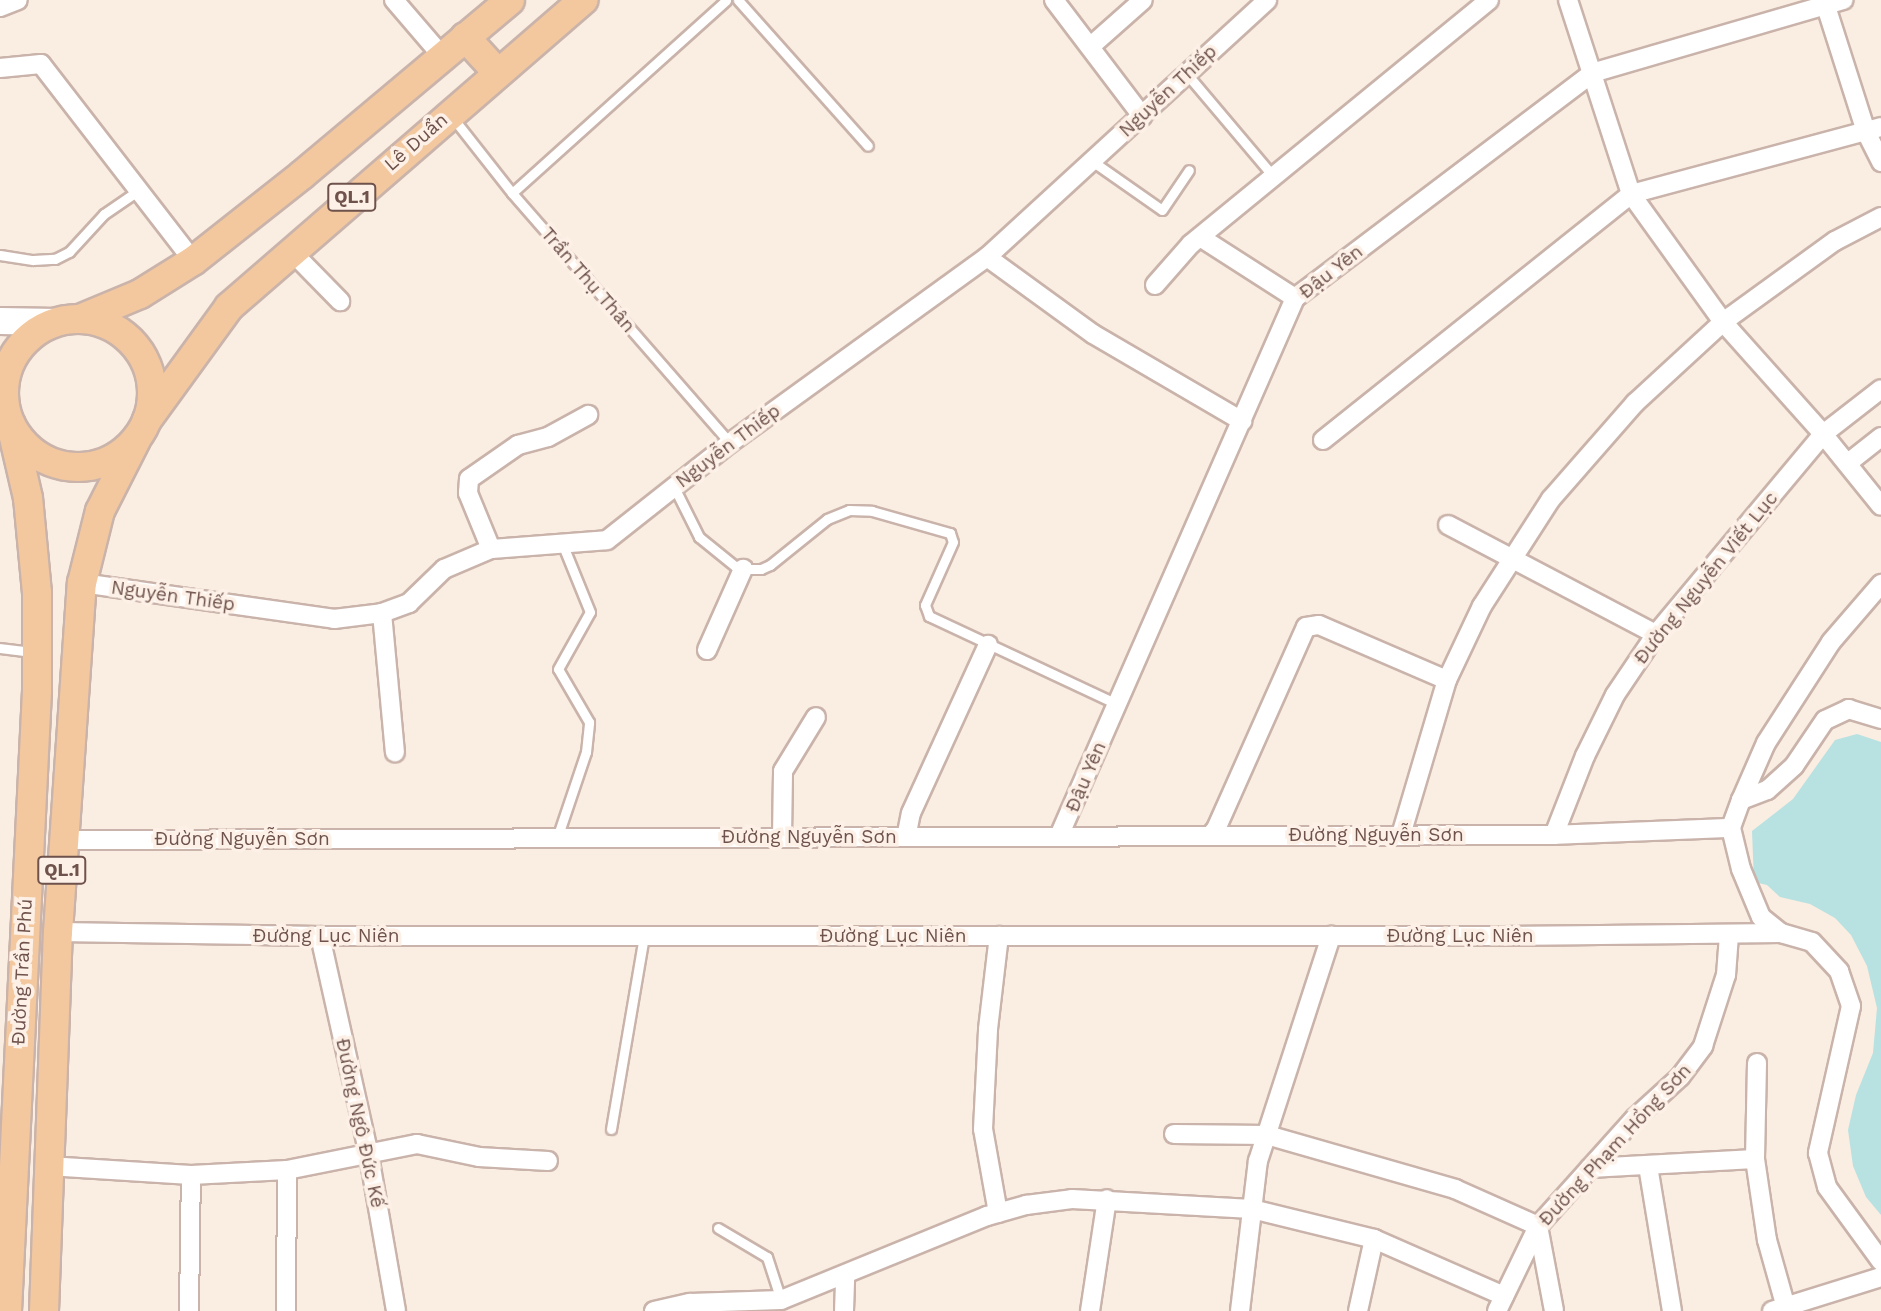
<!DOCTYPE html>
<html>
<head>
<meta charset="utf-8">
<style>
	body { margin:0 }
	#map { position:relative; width:1881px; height:1311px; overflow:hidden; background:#faede1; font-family:"Work Sans",sans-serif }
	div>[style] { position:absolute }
	.water>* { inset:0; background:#b8e1e1 }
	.roads { filter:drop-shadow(2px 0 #c9b3aa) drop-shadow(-2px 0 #c9b3aa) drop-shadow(0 2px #c9b3aa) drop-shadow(0 -2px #c9b3aa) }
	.lane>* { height:9px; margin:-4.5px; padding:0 4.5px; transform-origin:4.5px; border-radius:4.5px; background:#fff }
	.street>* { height:18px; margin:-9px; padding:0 9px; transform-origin:9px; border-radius:9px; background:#fff }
	.secondary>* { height:26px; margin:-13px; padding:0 13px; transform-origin:13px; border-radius:13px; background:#fff }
	.primary>* { height:28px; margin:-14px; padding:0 14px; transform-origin:14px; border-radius:14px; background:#f3c89f }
	.primary>.ring { margin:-14px; padding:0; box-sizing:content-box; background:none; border:28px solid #f3c89f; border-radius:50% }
	span { translate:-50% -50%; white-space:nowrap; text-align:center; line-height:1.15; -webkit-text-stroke:7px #fdf1e7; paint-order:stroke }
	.shield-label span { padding:2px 5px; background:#fdf1e7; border:2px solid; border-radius:5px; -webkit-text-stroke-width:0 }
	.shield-label { font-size:18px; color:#6e524b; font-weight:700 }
	.street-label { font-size:19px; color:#6e524b }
</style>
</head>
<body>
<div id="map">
	<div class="water">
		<div style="clip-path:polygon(1857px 734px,1881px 742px,1881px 1215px,1866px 1197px,1853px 1166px,1848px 1130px,1856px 1095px,1873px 1053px,1877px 1008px,1867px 966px,1851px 935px,1835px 918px,1810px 904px,1780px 897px,1767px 885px,1754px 882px,1752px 831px,1793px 799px,1835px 740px)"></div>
	</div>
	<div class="roads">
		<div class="lane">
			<div style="left:738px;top:0;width:195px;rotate:48.3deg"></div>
			<div style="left:1186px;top:73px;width:135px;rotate:49.8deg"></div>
			<div style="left:453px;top:118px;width:95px;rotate:51.8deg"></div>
			<div style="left:512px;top:193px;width:332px;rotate:48.9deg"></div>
			<div style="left:1092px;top:161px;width:85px;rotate:35deg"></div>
			<div style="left:1162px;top:210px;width:48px;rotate:-56deg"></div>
			<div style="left:512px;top:193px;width:288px;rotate:-42deg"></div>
			<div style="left:0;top:255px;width:33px;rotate:9deg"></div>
			<div style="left:33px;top:260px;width:22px;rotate:-3deg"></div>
			<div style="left:55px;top:259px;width:16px;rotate:-27deg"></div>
			<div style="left:69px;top:252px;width:52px;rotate:-47.4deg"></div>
			<div style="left:104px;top:214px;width:42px;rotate:-34.4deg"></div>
			<div style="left:674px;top:487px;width:56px;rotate:63.4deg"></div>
			<div style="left:699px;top:537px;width:46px;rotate:38.9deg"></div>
			<div style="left:735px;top:566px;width:9px;rotate:21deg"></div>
			<div style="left:743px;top:569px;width:18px"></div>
			<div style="left:761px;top:569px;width:10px;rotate:-24deg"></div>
			<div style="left:770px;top:565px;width:73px;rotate:-38.9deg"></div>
			<div style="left:827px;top:519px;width:24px;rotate:-22deg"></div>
			<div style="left:849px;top:510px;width:23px;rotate:2deg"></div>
			<div style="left:872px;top:511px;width:81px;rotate:15.8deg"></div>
			<div style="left:950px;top:533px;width:9px;rotate:72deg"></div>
			<div style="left:953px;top:542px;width:69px;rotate:114deg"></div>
			<div style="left:925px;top:605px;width:12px;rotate:70deg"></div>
			<div style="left:929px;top:616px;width:208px;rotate:25.1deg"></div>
			<div style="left:0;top:648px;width:32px;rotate:7deg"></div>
			<div style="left:557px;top:838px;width:91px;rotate:-71.4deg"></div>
			<div style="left:586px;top:752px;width:30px;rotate:-84deg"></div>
			<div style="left:589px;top:722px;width:61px;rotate:-120.3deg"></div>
			<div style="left:558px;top:669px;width:65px;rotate:-60.7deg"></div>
			<div style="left:590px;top:612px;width:74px;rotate:-112.1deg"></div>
			<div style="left:611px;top:1129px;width:196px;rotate:-80.3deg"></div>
			<div style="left:718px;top:1228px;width:57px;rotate:30.6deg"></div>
			<div style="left:767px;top:1257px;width:45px;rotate:72deg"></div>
		</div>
		<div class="street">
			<div style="left:394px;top:0;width:74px;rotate:49.4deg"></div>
			<div style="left:1054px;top:0;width:146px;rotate:52.8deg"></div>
			<div style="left:1568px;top:0;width:204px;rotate:72deg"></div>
			<div style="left:1631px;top:194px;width:158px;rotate:54.3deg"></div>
			<div style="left:1723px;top:322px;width:150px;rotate:48.2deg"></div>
			<div style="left:1823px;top:434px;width:92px;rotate:51.1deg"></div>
			<div style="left:1824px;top:0;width:139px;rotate:72.3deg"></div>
			<div style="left:1866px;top:132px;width:34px;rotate:63deg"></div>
			<div style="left:0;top:7px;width:19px;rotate:-21deg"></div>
			<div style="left:1091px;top:46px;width:69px;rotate:-41.5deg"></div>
			<div style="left:0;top:68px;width:41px;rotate:-5.6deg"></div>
			<div style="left:41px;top:64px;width:249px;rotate:52.3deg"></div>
			<div style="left:1200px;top:237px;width:113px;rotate:32.7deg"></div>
			<div style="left:292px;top:252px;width:69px;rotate:45.6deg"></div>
			<div style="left:987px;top:257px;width:131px;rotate:36deg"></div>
			<div style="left:1093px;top:334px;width:173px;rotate:30.3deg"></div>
			<div style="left:1155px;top:285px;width:55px;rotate:-48.7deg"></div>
			<div style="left:1191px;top:244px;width:385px;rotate:-39.3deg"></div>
			<div style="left:1323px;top:440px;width:394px;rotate:-38.6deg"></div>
			<div style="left:1631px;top:194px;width:259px;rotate:-15deg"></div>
			<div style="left:1848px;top:463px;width:42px;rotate:-38.2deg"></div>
			<div style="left:1448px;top:525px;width:235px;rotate:27.7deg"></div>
			<div style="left:491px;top:549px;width:61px;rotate:-112.3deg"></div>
			<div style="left:468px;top:493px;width:14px;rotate:-86deg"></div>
			<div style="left:469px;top:479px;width:60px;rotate:-34.8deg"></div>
			<div style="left:518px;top:445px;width:31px;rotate:-15deg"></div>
			<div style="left:548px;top:437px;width:46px;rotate:-28.8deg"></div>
			<div style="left:82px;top:583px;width:255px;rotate:8.1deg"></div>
			<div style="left:334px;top:619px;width:48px;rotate:-7.1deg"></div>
			<div style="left:382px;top:613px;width:29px;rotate:-20deg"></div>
			<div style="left:409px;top:603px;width:49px;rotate:-44.2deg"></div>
			<div style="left:444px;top:569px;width:51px;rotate:-23.1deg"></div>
			<div style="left:491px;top:549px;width:116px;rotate:-4.4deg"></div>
			<div style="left:607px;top:540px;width:157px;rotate:-38.3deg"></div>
			<div style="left:730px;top:443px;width:317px;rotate:-35.9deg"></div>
			<div style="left:987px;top:257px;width:380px;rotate:-42.5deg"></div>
			<div style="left:382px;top:613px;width:140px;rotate:84.7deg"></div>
			<div style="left:707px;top:650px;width:89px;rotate:-66deg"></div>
			<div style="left:1881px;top:719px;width:34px;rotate:-163deg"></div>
			<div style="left:1849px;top:709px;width:26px;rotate:155deg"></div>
			<div style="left:1825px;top:720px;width:55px;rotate:124deg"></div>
			<div style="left:1794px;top:766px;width:36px;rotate:138deg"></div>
			<div style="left:1767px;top:790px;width:28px;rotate:159deg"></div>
			<div style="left:1741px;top:800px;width:30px;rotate:110deg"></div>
			<div style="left:1731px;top:828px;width:42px;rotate:76.3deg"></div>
			<div style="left:1741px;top:869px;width:52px;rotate:67.4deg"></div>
			<div style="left:1761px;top:917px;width:26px;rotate:39deg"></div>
			<div style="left:1781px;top:933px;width:32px;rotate:16deg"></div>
			<div style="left:1812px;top:942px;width:40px;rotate:47deg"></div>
			<div style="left:1839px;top:971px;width:37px;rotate:71deg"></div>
			<div style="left:1851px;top:1006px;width:151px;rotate:102.7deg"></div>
			<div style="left:1818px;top:1153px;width:35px;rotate:75deg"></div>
			<div style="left:1827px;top:1187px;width:92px;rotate:53.9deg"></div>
			<div style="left:1741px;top:800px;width:62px;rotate:-66.3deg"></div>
			<div style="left:1766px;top:743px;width:120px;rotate:-57.2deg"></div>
			<div style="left:1831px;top:642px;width:77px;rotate:-49.2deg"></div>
			<div style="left:1401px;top:835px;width:162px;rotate:-73.5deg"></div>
			<div style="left:1447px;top:680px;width:82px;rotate:-64.7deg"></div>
			<div style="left:1482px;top:606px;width:127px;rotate:-57.2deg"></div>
			<div style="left:1551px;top:499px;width:128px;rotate:-48.8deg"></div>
			<div style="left:1635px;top:403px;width:120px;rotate:-42.6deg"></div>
			<div style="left:1723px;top:322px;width:138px;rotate:-35.9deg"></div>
			<div style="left:1835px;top:241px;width:52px;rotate:-27.6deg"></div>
			<div style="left:1554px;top:835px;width:85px;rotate:-68.6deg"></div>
			<div style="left:1585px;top:756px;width:68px;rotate:-63.8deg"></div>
			<div style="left:1615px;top:695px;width:73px;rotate:-56.1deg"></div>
			<div style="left:1656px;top:634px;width:261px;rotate:-50.1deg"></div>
			<div style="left:1823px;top:434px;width:73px;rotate:-37.8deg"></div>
			<div style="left:1059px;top:836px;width:587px;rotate:-66.31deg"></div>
			<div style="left:1295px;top:298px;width:373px;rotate:-37.1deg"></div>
			<div style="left:1592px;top:73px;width:262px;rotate:-16.2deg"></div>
			<div style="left:1210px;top:836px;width:9px;rotate:-49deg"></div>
			<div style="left:1216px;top:829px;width:221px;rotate:-66deg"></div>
			<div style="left:1306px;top:627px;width:13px;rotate:-9deg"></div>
			<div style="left:1319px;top:625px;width:139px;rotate:23.3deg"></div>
			<div style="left:782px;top:837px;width:66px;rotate:-89.1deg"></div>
			<div style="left:783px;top:771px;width:63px;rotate:-58.6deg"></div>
			<div style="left:911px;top:837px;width:6px;rotate:-135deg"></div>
			<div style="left:907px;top:833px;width:20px;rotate:-79deg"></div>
			<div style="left:911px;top:813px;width:185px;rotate:-65.4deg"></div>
			<div style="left:64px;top:840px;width:1490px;rotate:-0.19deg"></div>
			<div style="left:1554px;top:835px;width:177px;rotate:-2.3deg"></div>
			<div style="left:58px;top:932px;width:262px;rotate:0.9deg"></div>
			<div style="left:320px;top:936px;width:1183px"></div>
			<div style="left:1503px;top:936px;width:278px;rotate:-0.6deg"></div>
			<div style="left:320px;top:936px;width:225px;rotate:77.4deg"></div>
			<div style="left:369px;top:1156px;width:157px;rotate:80.1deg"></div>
			<div style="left:1757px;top:1063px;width:96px;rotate:91.2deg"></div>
			<div style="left:1755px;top:1159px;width:82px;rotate:81.6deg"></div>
			<div style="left:1767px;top:1240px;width:74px;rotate:74.3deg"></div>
			<div style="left:1174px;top:1134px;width:93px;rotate:0.6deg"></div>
			<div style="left:1267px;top:1135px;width:196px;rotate:16deg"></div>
			<div style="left:1455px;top:1189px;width:91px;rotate:24deg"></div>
			<div style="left:1538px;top:1226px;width:86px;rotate:79.3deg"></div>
			<div style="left:48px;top:1166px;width:143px;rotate:3.6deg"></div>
			<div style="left:191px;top:1175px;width:96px;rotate:-3deg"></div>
			<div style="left:287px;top:1170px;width:133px;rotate:-11.3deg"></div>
			<div style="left:417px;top:1144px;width:63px;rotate:11.8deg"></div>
			<div style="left:479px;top:1157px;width:69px;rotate:3.3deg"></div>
			<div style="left:1648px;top:1166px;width:147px;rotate:80.6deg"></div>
			<div style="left:1590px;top:1168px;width:165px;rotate:-3.1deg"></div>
			<div style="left:998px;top:1213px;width:85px;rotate:-100.1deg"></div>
			<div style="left:983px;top:1129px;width:100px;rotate:-87.1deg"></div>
			<div style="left:988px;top:1029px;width:94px;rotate:-83.3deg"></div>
			<div style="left:189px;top:1311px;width:136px;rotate:-89.2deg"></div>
			<div style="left:286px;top:1311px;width:141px;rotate:-89.6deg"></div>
			<div style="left:654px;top:1311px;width:37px;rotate:-13deg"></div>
			<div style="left:690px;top:1303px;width:91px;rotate:-1.9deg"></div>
			<div style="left:781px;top:1300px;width:222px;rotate:-22.2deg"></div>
			<div style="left:987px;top:1216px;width:41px;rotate:-15.8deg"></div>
			<div style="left:1026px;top:1205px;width:46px;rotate:-7.4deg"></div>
			<div style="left:1072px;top:1199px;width:180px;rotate:3.2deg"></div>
			<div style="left:1252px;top:1209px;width:126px;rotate:13.8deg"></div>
			<div style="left:1374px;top:1239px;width:142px;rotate:23.7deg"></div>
			<div style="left:844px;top:1311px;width:36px;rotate:-88deg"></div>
			<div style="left:1090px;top:1311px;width:113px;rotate:-81.4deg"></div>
			<div style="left:1240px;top:1311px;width:151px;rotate:-83.2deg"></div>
			<div style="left:1258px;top:1161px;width:237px;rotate:-72deg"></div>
			<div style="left:1358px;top:1311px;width:74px;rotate:-77.5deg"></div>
			<div style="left:1497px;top:1311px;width:94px;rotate:-64.2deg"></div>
			<div style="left:1538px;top:1226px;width:145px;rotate:-48.1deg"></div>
			<div style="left:1635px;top:1118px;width:61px;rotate:-42.3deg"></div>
			<div style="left:1680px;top:1077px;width:39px;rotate:-53deg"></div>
			<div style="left:1703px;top:1046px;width:75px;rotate:-72.1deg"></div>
			<div style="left:1726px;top:975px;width:40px;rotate:-85.7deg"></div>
			<div style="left:1772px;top:1311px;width:114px;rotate:-17.3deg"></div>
		</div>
		<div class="secondary">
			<div style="left:0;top:321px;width:57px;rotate:1deg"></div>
		</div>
		<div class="primary">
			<div style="left:465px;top:37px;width:49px;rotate:47.5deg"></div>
			<div style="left:80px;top:319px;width:65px;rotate:-22.6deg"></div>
			<div style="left:140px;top:294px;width:62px;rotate:-31.9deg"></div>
			<div style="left:193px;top:261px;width:140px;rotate:-38.3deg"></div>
			<div style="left:303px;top:174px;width:270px;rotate:-40deg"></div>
			<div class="ring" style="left:4px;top:319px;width:120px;height:120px"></div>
			<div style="left:147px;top:420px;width:140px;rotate:-54deg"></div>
			<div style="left:229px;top:307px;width:469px;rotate:-40.9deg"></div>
			<div style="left:7px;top:1311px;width:622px;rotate:-87.23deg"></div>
			<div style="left:37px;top:690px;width:97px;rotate:-90deg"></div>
			<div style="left:37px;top:593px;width:95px;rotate:-95.4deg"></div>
			<div style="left:28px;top:498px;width:75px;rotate:-103.1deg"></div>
			<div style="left:44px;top:1311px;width:379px;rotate:-87.9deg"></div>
			<div style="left:58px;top:932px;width:350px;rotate:-86.1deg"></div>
			<div style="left:82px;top:583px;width:74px;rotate:-76deg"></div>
			<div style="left:100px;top:511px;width:80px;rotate:-63.1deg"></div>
		</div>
	</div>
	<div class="shield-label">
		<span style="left:352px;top:197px">QL.1</span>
		<span style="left:62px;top:870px">QL.1</span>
	</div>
	<div class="street-label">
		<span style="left:1168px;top:91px;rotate:-43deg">Nguyễn Thiếp</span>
		<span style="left:416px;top:142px;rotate:-41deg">Lê Duẩn</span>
		<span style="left:1331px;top:272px;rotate:-38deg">Đậu Yên</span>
		<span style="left:588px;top:280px;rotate:49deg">Trần Thụ Thân</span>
		<span style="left:728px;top:446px;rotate:-37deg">Nguyễn Thiếp</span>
		<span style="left:1706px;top:578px;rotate:-51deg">Đường Nguyễn Viết Lục</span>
		<span style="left:173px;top:596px;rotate:8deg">Nguyễn Thiếp</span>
		<span style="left:1086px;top:777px;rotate:-67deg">Đậu Yên</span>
		<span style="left:1376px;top:835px">Đường Nguyễn Sơn</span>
		<span style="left:809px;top:837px">Đường Nguyễn Sơn</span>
		<span style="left:242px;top:839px">Đường Nguyễn Sơn</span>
		<span style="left:326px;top:936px">Đường Lục Niên</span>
		<span style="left:893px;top:936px">Đường Lục Niên</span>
		<span style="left:1460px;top:936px">Đường Lục Niên</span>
		<span style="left:22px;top:972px;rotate:-87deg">Đường Trần Phú</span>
		<span style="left:360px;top:1123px;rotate:78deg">Đường Ngô Đức Kế</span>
		<span style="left:1615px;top:1145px;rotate:-47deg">Đường Phạm Hồng Sơn</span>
	</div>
</div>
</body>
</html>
